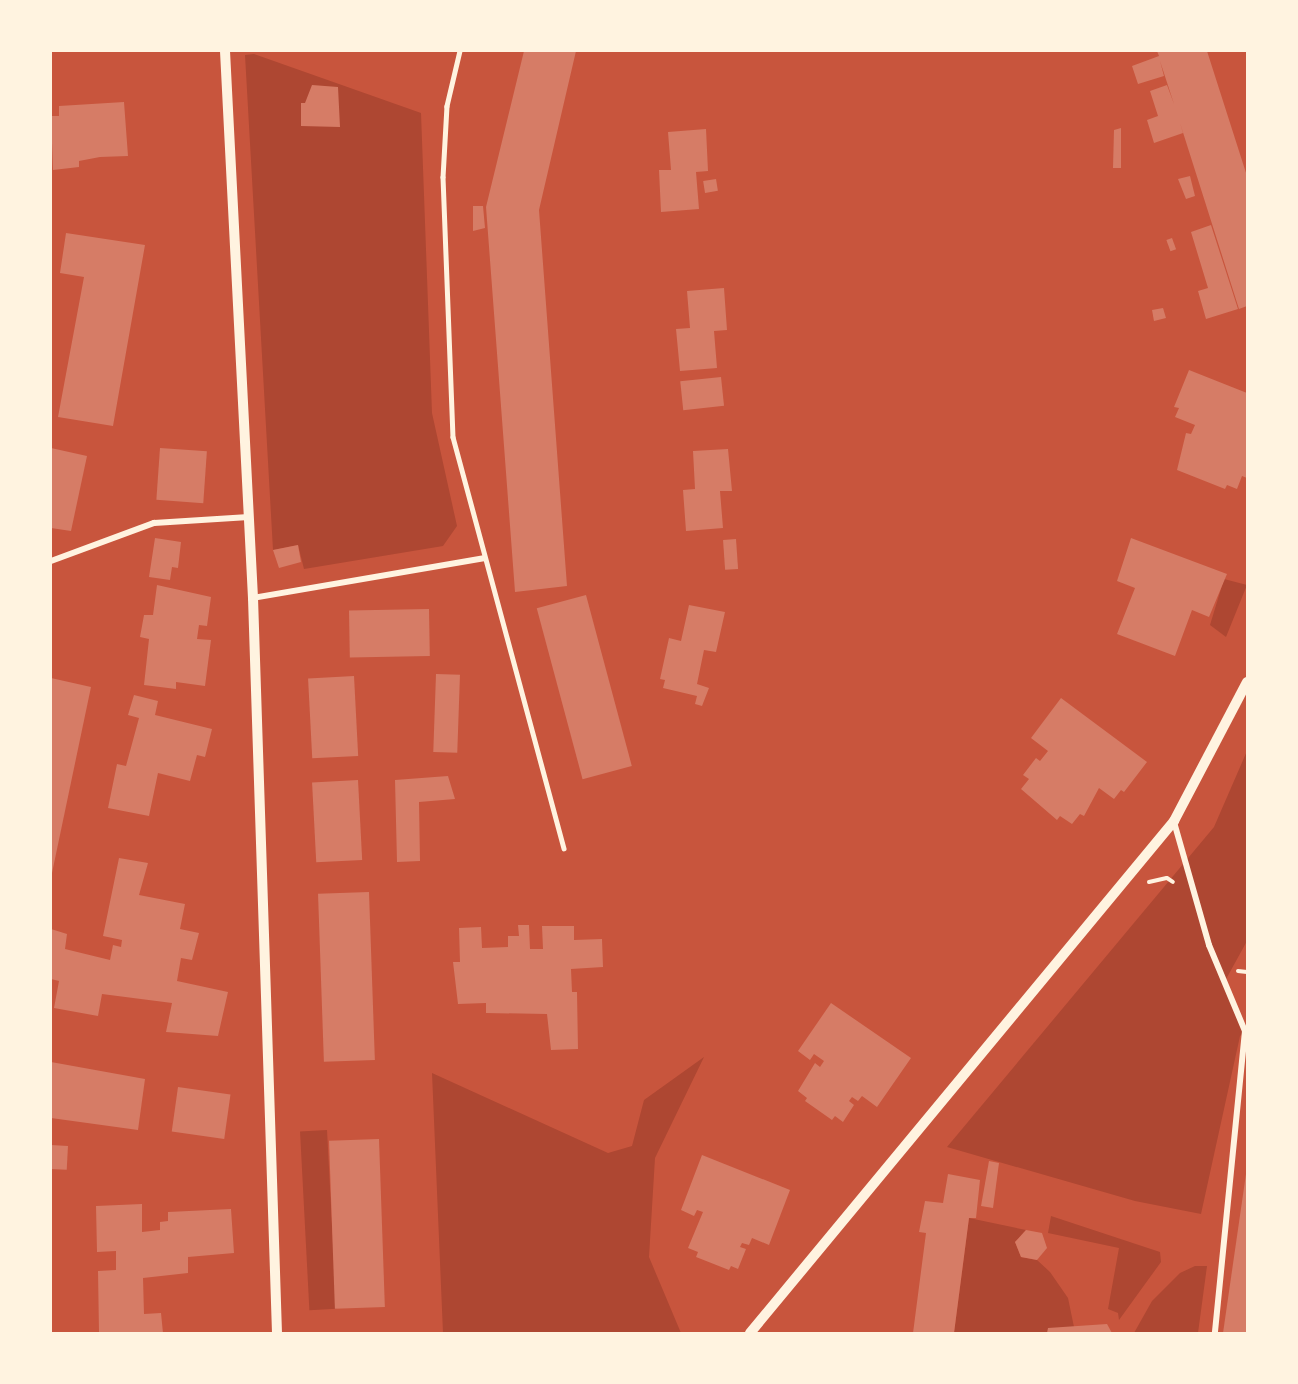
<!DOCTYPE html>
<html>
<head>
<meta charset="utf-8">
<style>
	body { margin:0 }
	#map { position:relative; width:1298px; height:1384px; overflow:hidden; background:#c8553d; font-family:Barlow,sans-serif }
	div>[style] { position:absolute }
	.green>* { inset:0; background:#ae4732; transform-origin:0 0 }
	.building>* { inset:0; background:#d67c66; transform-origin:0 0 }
	.path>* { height:4px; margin:-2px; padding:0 2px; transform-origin:2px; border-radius:2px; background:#fff3e0 }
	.service>* { height:4.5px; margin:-2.25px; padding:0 2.25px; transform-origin:2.25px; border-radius:2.25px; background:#fff3e0 }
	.minor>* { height:6px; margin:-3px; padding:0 3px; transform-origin:3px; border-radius:3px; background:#fff3e0 }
	.tertiary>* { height:10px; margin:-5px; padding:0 5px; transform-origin:5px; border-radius:5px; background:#fff3e0 }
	span { translate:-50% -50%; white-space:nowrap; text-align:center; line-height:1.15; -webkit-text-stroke:5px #fff3e0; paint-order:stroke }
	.frame { position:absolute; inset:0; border:52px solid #fff3e0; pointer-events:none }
</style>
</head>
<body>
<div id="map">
	<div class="green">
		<div style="clip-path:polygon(254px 54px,421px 113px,432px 413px,457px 526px,443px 546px,304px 569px,298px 545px,273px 550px,245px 55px)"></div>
		<div style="clip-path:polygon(1224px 579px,1247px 585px,1226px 637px,1210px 625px)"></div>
		<div style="clip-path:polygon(1247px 751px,1247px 941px,1225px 981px,1245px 1031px,1240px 1036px,1201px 1214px,1135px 1201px,947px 1147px,1214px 827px)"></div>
		<div style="clip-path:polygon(704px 1057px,655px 1158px,649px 1257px,681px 1333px,443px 1333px,432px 1073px,608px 1153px,632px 1146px,644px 1100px)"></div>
		<div style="left:327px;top:1130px;width:179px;height:27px;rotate:87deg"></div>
		<div style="clip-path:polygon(1051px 1216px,1160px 1252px,1161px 1262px,1119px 1320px,1118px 1313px,1108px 1309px,1119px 1248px,1048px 1233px)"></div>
		<div style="clip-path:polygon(969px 1218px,1026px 1230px,1015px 1242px,1021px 1257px,1037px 1260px,1050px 1272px,1068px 1298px,1074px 1327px,1047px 1333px,954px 1333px)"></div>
		<div style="clip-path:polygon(1195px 1266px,1207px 1266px,1198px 1333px,1134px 1333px,1152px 1301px,1180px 1273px)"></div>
	</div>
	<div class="building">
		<div style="clip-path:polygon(524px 51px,576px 51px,539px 210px,567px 586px,515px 592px,486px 207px)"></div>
		<div style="clip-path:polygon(1157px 51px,1207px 51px,1247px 176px,1247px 306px,1239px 309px,1180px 123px,1183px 133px,1154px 143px,1147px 120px,1158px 116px,1150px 91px,1167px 85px,1174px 104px,1160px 61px,1164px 76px,1138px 84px,1132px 66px,1159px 56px)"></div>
		<div style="clip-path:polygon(312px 85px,338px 87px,340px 127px,301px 126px,301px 103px,305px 103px)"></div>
		<div style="clip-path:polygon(124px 102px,128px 156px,100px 157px,79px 161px,79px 167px,53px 170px,51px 116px,59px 116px,59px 106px)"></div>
		<div style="clip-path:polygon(1121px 128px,1121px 168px,1113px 168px,1114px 130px)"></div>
		<div style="clip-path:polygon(706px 129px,708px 171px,696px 172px,699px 209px,661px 212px,659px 170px,671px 170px,668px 132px)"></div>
		<div style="clip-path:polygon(1190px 176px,1195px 196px,1186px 199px,1178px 179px)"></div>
		<div style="left:716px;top:179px;width:12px;height:13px;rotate:81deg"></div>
		<div style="clip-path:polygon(473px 206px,483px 206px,485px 228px,473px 231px)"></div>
		<div style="clip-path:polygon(1211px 225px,1238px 309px,1206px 319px,1198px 291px,1208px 288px,1191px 232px)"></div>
		<div style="clip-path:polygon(66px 233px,145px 245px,113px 426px,58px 417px,84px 277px,60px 273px)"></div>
		<div style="left:1172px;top:238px;width:12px;height:6px;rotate:70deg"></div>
		<div style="clip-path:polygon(724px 288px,727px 330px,714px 331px,717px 368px,680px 371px,676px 329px,690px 328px,687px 291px)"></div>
		<div style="clip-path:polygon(1163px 308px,1166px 318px,1154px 321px,1152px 310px)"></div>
		<div style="clip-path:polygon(1189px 370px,1247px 393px,1247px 478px,1242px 476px,1237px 489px,1227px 485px,1225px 489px,1177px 470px,1186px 433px,1191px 434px,1195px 425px,1175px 417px,1179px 408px,1174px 407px)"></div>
		<div style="left:721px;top:377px;width:29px;height:41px;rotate:84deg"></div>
		<div style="clip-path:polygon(51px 448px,87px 456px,71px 531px,51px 528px)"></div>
		<div style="left:160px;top:448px;width:47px;height:52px;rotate:4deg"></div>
		<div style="clip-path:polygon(728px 449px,732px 491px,720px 491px,723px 528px,686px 531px,683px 490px,695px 489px,693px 451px)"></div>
		<div style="clip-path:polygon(155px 538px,181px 542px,178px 568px,172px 567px,170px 580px,149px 577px)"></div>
		<div style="clip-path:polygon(1131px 538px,1227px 574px,1209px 617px,1192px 610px,1175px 656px,1117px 634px,1135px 588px,1117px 581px)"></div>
		<div style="left:736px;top:539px;width:30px;height:13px;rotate:86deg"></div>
		<div style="clip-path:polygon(298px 545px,301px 562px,279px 568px,273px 550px)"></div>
		<div style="clip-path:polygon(157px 585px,211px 597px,207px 626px,199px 625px,197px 639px,211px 640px,205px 686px,176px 682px,176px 689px,144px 685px,149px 639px,140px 637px,144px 615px,153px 615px)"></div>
		<div style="left:586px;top:595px;width:177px;height:51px;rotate:75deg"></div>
		<div style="clip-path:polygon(689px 605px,725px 612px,716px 652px,704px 650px,697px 684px,709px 688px,702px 706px,695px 704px,697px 696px,663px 688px,665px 680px,660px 679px,669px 638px,681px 641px)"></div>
		<div style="left:429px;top:609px;width:47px;height:80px;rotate:89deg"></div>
		<div style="left:436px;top:674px;width:24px;height:78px;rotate:2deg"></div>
		<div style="left:354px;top:676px;width:80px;height:46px;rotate:87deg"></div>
		<div style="clip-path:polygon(51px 678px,91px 687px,52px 873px,51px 873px)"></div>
		<div style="clip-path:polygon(134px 695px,158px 701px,155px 715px,212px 729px,205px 757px,197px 755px,190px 781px,158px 773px,149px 816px,108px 808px,117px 764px,126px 766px,139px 718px,128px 715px)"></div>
		<div style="clip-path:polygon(1061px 698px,1147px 762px,1124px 792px,1121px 790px,1114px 799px,1099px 788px,1084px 816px,1080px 814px,1072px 824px,1060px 816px,1057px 820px,1021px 789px,1029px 779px,1023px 775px,1036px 758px,1040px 761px,1048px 751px,1031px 738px)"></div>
		<div style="clip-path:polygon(448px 776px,455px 799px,419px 802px,420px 861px,397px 862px,395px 780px)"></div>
		<div style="left:358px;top:780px;width:80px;height:46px;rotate:87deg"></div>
		<div style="clip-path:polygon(119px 858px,148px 863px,139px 895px,185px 904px,180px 929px,199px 933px,192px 960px,181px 958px,177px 981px,228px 992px,218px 1036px,166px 1032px,172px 1003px,102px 994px,98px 1016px,54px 1008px,59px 981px,51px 979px,51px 929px,67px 934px,65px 949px,110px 960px,113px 945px,121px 947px,122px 940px,103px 936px)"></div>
		<div style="left:369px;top:892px;width:168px;height:51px;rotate:88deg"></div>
		<div style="clip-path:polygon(518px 925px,529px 925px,530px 949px,543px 949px,542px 926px,574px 926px,574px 940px,602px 939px,603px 967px,571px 969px,572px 992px,577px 992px,578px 1049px,551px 1050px,547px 1014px,486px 1013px,486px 1003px,458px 1004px,453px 962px,460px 962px,459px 928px,481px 927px,482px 948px,508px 947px,508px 936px,519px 936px)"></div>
		<div style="clip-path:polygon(831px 1003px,911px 1058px,877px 1107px,862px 1096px,858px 1101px,852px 1097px,849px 1101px,854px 1105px,843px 1122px,835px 1116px,832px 1120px,805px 1101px,807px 1098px,798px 1091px,815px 1063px,820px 1067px,824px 1061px,814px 1054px,810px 1060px,798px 1051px)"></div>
		<div style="clip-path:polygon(51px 1062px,145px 1079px,138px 1130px,51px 1118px)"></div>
		<div style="left:178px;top:1087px;width:53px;height:45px;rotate:8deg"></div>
		<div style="left:379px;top:1139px;width:168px;height:50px;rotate:88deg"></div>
		<div style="left:51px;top:1145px;width:17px;height:24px;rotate:3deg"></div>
		<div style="clip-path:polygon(702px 1155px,790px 1190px,769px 1245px,752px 1238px,749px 1245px,742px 1243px,740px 1247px,746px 1249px,738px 1269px,731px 1266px,729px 1270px,696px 1257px,698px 1252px,688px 1248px,703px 1212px,697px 1210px,694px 1216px,681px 1210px)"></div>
		<div style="clip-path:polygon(989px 1161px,999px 1163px,993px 1208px,981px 1206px)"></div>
		<div style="clip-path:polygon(948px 1174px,980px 1180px,976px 1218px,969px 1218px,954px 1333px,913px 1333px,926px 1233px,919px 1232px,925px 1201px,943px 1203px)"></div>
		<div style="clip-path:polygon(1246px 1174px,1247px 1333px,1223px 1333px)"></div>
		<div style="clip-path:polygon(142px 1204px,142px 1232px,160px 1230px,160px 1222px,168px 1221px,168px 1212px,231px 1209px,234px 1253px,188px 1257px,188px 1273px,143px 1278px,144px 1314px,161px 1313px,163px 1333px,99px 1333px,98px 1271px,116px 1270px,116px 1251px,97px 1252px,96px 1206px)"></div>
		<div style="clip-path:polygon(1026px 1230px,1042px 1233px,1047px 1248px,1037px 1260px,1021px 1257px,1015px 1242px)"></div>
		<div style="clip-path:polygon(1107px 1324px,1112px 1333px,1047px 1333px,1048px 1328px)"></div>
	</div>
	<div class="path">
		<div style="left:1149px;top:882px;width:18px;rotate:-13deg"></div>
		<div style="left:1167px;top:878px;width:7px;rotate:34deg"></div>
		<div style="left:1238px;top:971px;width:9px;rotate:6deg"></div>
	</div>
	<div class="service">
		<div style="left:460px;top:51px;width:57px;rotate:103.3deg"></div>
		<div style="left:447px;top:106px;width:71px;rotate:93.2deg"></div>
		<div style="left:443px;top:177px;width:260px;rotate:87.8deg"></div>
		<div style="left:453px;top:437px;width:426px;rotate:74.9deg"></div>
	</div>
	<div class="minor">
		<div style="left:51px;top:561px;width:110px;rotate:-20.3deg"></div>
		<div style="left:154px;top:523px;width:95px;rotate:-3.6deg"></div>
		<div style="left:253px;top:598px;width:234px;rotate:-9.8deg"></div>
		<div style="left:1174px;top:822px;width:128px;rotate:74.1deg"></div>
		<div style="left:1209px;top:945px;width:93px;rotate:67.3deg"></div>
		<div style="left:1245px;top:1031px;width:303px;rotate:95.7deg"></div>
	</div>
	<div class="tertiary">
		<div style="left:225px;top:51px;width:548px;rotate:87.07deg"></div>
		<div style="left:253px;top:598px;width:735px;rotate:88.13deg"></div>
		<div style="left:750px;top:1333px;width:665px;rotate:-50.37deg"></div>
		<div style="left:1174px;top:821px;width:157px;rotate:-62.3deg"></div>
	</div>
	<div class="frame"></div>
</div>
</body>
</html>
